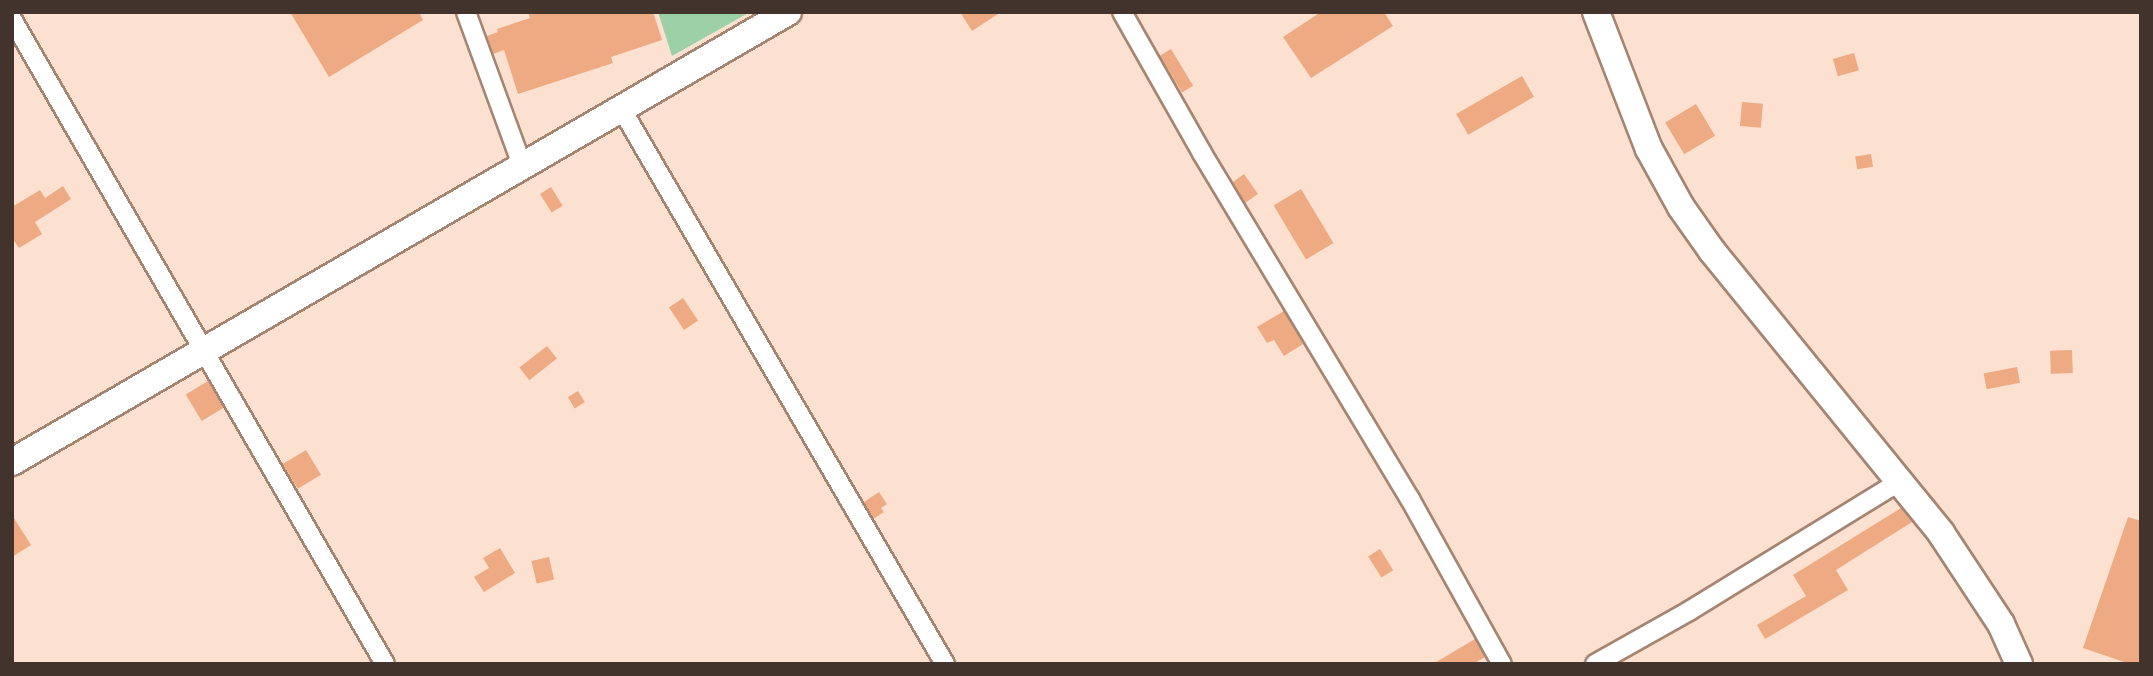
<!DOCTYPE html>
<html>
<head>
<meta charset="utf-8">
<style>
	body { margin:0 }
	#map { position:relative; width:2153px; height:676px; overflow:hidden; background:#fce0d0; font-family:"Public Sans",sans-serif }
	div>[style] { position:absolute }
	.green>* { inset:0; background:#9cd0a6 }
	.building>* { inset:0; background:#eeaa82; transform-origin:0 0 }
	.roads { filter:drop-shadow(2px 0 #a58572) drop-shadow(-2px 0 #a58572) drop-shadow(0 2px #a58572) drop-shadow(0 -2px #a58572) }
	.street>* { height:18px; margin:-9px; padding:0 9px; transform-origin:9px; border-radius:9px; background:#fff }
	.secondary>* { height:26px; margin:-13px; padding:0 13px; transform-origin:13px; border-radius:13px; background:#fff }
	span { translate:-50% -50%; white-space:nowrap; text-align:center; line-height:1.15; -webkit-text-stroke:6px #fff; paint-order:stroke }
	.frame { position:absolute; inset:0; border:14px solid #42342c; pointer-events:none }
</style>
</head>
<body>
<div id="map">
	<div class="green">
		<div style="clip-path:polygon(658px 12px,750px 12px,672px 56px)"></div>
	</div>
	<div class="building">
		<div style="clip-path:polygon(290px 12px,419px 12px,423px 20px,329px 77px)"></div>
		<div style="clip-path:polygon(528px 12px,653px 12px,662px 40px,611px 57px,613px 63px,518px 94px,504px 50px,493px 54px,487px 36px,498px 32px,497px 29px,530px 18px)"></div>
		<div style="clip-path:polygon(960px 12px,1001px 12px,972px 31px)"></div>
		<div style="clip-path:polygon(1321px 12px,1384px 12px,1393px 26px,1311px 78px,1283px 37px)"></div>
		<div style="left:1171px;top:49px;width:43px;height:13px;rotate:59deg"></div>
		<div style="left:1854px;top:53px;width:18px;height:22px;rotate:74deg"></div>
		<div style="left:1522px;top:76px;width:24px;height:76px;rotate:60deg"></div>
		<div style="left:1742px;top:102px;width:21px;height:24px;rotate:5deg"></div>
		<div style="left:1696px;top:104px;width:37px;height:36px;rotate:59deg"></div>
		<div style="left:1871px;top:154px;width:13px;height:16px;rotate:81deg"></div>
		<div style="clip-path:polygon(1244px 174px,1258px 194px,1245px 203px,1233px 182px)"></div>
		<div style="clip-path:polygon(63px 186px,71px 199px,35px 222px,42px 234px,19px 248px,12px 238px,12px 207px,40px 190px,45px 198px)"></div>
		<div style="left:551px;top:187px;width:22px;height:13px;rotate:58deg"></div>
		<div style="left:1301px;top:189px;width:63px;height:32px;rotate:59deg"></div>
		<div style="left:683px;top:298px;width:27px;height:17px;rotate:56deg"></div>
		<div style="clip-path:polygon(1284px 311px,1303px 344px,1284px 356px,1274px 340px,1267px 343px,1257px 327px)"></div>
		<div style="left:547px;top:346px;width:16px;height:35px;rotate:52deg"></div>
		<div style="left:2072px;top:350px;width:23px;height:22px;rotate:88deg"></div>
		<div style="left:2017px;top:367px;width:16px;height:34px;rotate:79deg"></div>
		<div style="left:208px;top:381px;width:31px;height:26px;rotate:59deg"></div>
		<div style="left:578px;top:391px;width:13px;height:12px;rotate:58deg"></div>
		<div style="left:306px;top:450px;width:29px;height:27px;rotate:59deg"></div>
		<div style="clip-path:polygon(879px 492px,887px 504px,881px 508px,884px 512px,873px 519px,864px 502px)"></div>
		<div style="clip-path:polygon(1901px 508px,1912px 522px,1836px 570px,1848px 590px,1765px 639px,1757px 625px,1806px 596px,1793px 575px)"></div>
		<div style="clip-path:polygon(12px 515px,31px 545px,12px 557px)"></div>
		<div style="clip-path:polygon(2128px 517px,2141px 521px,2141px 664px,2130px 664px,2083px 648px)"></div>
		<div style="clip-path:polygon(500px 548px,515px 573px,484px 592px,474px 577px,489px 568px,483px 558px)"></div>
		<div style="left:1380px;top:549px;width:25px;height:14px;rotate:58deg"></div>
		<div style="left:549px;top:557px;width:23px;height:18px;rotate:77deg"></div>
		<div style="clip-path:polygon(1475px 639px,1485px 657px,1473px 664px,1433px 664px)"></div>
	</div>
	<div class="roads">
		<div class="street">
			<div style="left:466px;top:12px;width:163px;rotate:69.9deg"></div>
			<div style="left:1122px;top:12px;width:162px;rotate:60.4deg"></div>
			<div style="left:1202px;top:153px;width:404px;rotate:59deg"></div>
			<div style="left:1410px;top:499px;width:189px;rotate:60.9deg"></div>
			<div style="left:12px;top:19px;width:745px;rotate:59.96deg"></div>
			<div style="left:621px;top:108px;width:644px;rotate:59.77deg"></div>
			<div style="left:1595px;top:664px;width:108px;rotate:-29.4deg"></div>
			<div style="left:1689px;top:611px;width:248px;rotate:-31.6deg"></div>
		</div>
		<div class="secondary">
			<div style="left:1596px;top:12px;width:147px;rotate:68.9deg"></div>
			<div style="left:1649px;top:149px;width:66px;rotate:61.1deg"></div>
			<div style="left:1681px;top:207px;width:54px;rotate:54.8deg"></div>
			<div style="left:1712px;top:251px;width:363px;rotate:50.9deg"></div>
			<div style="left:1941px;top:533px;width:109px;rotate:56.6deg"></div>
			<div style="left:2001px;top:624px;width:44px;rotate:65.8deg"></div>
			<div style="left:12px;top:462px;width:897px;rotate:-30.11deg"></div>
		</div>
	</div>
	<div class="frame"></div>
</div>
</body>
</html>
